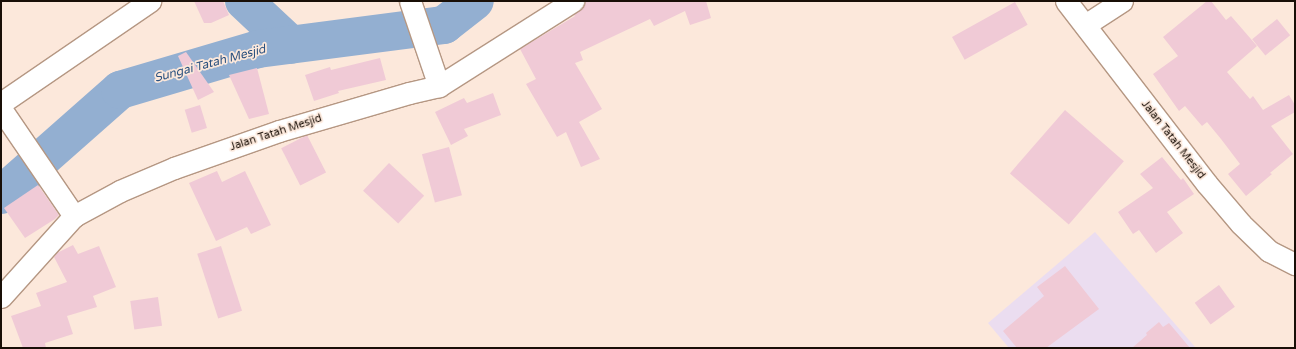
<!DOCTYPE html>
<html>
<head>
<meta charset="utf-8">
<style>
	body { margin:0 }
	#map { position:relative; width:1296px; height:349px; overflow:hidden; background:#fce8db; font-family:"Varela Round",sans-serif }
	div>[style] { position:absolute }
	.education>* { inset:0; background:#ebddf0 }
	.river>* { height:38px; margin:-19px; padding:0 19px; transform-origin:19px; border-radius:19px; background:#93afd1 }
	.building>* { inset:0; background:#f0cad6; transform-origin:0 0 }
	.roads { filter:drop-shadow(1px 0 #b59783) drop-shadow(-1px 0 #b59783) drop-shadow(0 1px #b59783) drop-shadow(0 -1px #b59783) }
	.minor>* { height:21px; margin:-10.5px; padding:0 10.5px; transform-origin:10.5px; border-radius:10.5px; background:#fff }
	span { translate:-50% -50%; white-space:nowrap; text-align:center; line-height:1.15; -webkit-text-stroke:3.5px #fce8db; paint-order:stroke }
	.street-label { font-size:11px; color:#190f07 }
	.water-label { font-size:12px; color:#2b517f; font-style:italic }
	.frame { position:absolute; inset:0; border:2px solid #190f07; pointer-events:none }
</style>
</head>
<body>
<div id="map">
	<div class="education">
		<div style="clip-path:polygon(1095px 232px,1196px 348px,1009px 348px,988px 323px)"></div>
	</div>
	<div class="river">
		<div style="left:244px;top:1px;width:64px;rotate:43.1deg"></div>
		<div style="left:1px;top:195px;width:159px;rotate:-41.4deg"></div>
		<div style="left:120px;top:90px;width:144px;rotate:-16.5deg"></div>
		<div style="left:258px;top:49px;width:188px;rotate:-7.4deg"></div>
		<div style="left:444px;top:25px;width:39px;rotate:-38deg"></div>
	</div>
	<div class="building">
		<div style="clip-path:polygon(194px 1px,223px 1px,229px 15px,211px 23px,204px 23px)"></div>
		<div style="clip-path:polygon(585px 1px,706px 1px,711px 18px,690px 25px,685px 11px,654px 26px,650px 19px,580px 52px,583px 60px,575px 63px,602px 109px,579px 122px,600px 159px,581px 167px,566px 132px,557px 137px,526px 84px,536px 79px,520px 49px,575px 16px,574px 15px,583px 7px)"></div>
		<div style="clip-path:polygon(1207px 1px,1211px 1px,1226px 20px,1231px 16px,1257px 46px,1227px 72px,1250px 99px,1253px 96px,1263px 110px,1289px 95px,1295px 105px,1295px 112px,1271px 126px,1293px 154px,1270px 173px,1272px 174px,1246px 196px,1228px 174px,1240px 164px,1221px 139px,1207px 122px,1202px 126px,1185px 106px,1179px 111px,1153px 74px,1178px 56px,1163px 37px)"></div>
		<div style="left:1015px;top:2px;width:26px;height:72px;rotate:61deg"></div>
		<div style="left:1277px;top:19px;width:21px;height:32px;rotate:51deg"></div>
		<div style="clip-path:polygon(186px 52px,214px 92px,198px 100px,178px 56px)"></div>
		<div style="clip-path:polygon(380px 58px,386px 80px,338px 91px,339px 93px,314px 101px,305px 75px,330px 67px,331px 70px)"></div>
		<div style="clip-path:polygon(257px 68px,269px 114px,249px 119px,229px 75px)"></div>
		<div style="clip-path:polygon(493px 93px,501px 115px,464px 129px,468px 136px,451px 145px,435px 112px,464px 98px,467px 103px)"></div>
		<div style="left:200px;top:105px;width:24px;height:16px;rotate:73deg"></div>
		<div style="left:1065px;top:110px;width:78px;height:84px;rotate:41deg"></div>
		<div style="left:307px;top:135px;width:42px;height:29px;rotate:63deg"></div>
		<div style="left:449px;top:147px;width:50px;height:28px;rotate:75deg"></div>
		<div style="clip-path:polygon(1162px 157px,1181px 180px,1183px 178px,1194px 194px,1167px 212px,1183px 233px,1156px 253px,1139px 230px,1133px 234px,1118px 212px,1153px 188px,1140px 174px)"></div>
		<div style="left:389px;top:163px;width:48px;height:38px;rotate:43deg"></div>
		<div style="clip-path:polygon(217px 171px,222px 182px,245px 171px,271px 225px,251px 234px,247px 227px,216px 241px,189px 183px)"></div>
		<div style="clip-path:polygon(38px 185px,59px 215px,55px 219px,25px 238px,4px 208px)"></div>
		<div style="clip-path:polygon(73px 245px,78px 254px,99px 246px,116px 287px,93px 296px,97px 307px,67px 316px,73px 334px,45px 343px,46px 348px,23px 348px,11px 316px,41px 306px,36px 293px,67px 282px,54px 257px,57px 253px)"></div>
		<div style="left:221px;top:246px;width:68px;height:25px;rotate:72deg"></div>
		<div style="clip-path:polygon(1065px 266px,1099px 309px,1046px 348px,1017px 348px,1003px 331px,1044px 296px,1037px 287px)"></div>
		<div style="left:1219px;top:285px;width:27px;height:30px;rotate:54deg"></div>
		<div style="left:158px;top:297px;width:29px;height:28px;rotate:82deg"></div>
		<div style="clip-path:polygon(1159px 322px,1163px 327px,1169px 323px,1190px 348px,1132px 348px,1147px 335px,1146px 333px)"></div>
	</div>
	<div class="roads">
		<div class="minor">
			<div style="left:410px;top:1px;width:90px;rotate:71.2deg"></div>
			<div style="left:1066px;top:1px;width:231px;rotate:52.4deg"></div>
			<div style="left:1207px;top:184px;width:52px;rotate:49.6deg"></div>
			<div style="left:1241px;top:224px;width:39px;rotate:44deg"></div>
			<div style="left:1269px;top:251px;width:29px;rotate:27deg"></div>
			<div style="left:1085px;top:25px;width:44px;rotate:-33deg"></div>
			<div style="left:1px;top:103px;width:181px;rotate:-34.4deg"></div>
			<div style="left:1px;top:109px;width:130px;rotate:55.7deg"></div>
			<div style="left:1px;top:297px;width:109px;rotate:-48deg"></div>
			<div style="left:74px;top:216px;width:52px;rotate:-28.5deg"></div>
			<div style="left:120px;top:191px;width:59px;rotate:-23.1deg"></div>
			<div style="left:174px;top:168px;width:111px;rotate:-19.4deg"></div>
			<div style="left:279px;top:131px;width:135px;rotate:-16.3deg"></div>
			<div style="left:409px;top:93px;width:31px;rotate:-13deg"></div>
			<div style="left:439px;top:86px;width:159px;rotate:-32.4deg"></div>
		</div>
	</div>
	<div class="street-label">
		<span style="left:276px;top:133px;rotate:-18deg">Jalan Tatah Mesjid</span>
		<span style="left:1173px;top:140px;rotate:52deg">Jalan Tatah Mesjid</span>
	</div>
	<div class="water-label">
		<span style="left:210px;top:64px;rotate:-15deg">Sungai Tatah Mesjid</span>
	</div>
	<div class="frame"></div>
</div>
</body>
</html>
